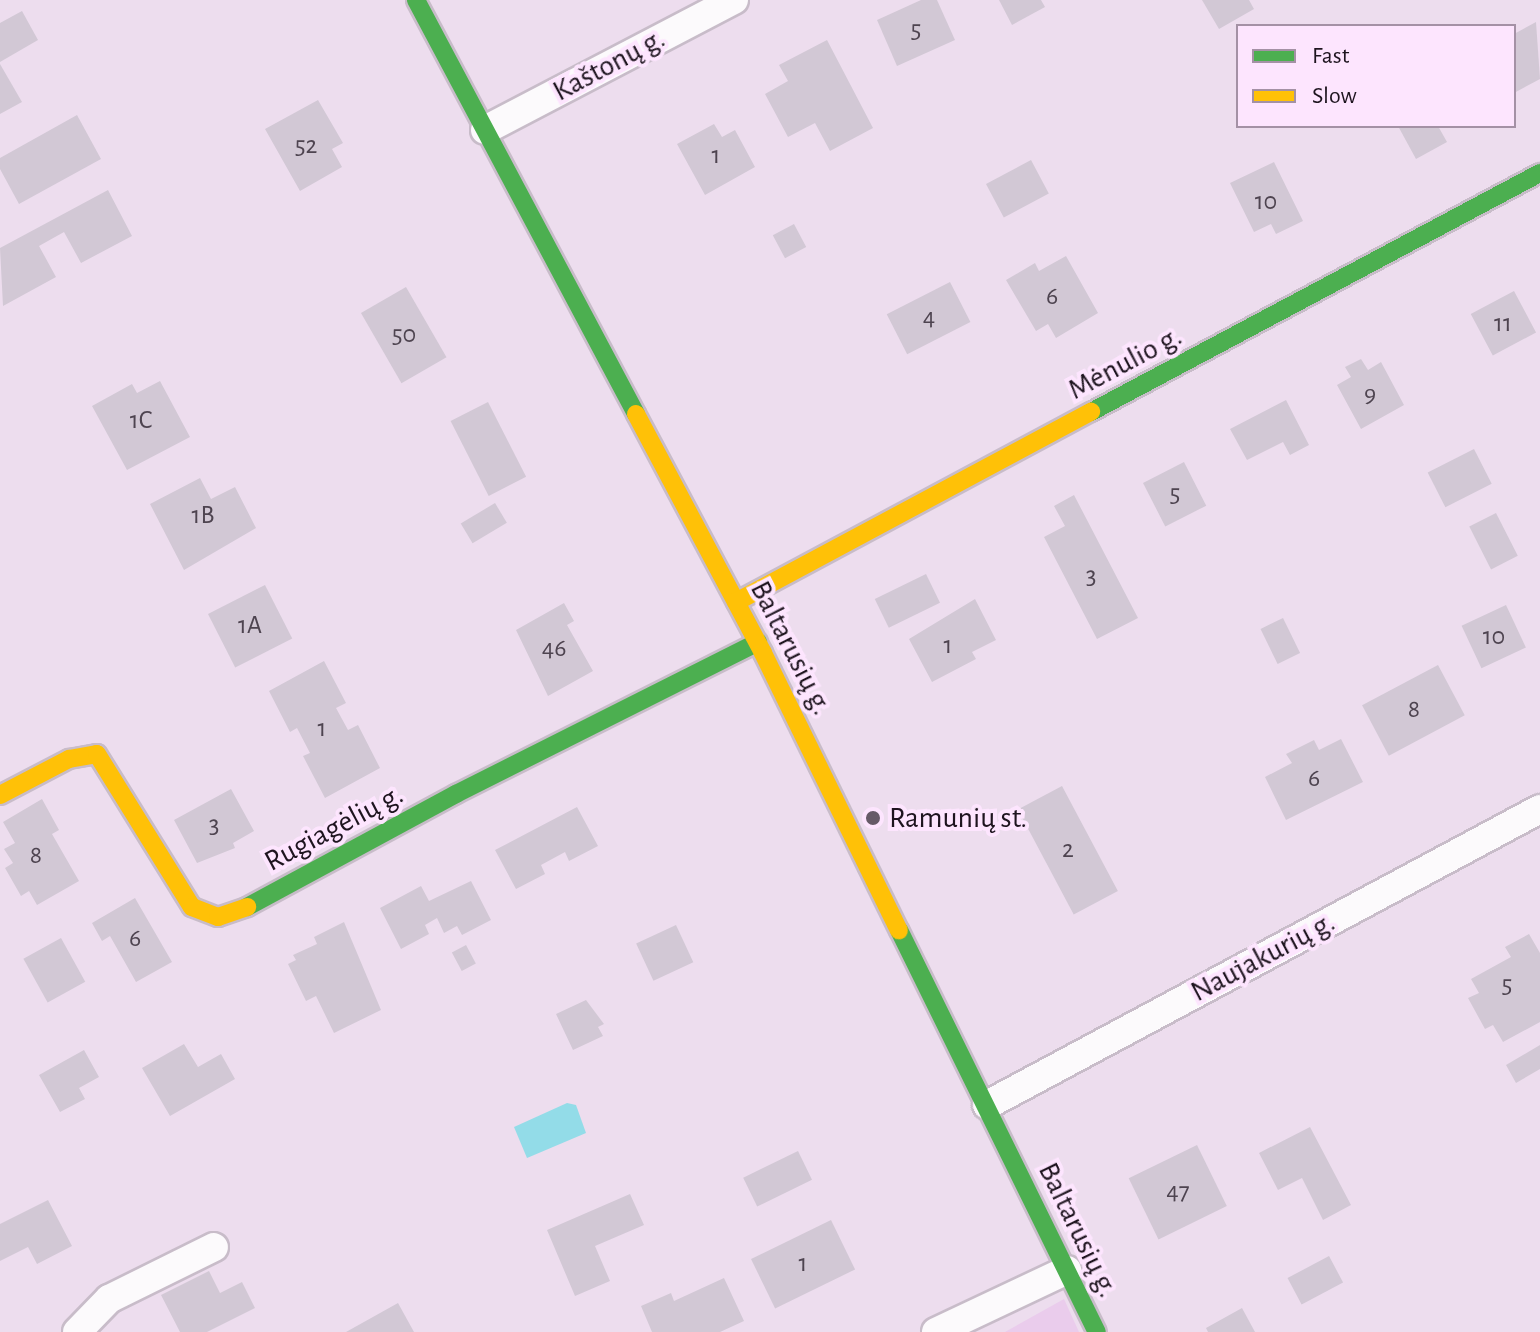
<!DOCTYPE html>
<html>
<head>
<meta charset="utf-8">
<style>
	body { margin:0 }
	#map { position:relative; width:1540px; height:1332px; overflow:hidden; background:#edddee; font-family:"Alegreya Sans",sans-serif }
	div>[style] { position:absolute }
	.green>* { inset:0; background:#eaccec }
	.water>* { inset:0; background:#93dce8 }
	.building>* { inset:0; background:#d2c8d5; transform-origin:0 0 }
	.roads { filter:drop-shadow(2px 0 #c8bcc9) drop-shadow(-2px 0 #c8bcc9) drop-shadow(0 2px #c8bcc9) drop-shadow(0 -2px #c8bcc9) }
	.street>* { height:28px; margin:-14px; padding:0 14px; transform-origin:14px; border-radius:14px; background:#fcfafc }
	.fast>* { height:18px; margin:-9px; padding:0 9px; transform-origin:9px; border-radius:9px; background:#4caf50 }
	.slow>* { height:18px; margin:-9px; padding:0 9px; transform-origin:9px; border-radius:9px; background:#ffc107 }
	.dots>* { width:22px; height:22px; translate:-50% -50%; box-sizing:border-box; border:4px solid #fde5fe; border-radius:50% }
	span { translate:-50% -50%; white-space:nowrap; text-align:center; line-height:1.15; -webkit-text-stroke:8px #fde5fe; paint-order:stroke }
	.number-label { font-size:26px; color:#4e4450 }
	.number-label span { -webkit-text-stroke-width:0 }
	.street-label { font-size:30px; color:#1e141f }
	.poi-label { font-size:30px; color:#1e141f }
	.left { translate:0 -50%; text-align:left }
	.legend { position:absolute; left:1236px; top:24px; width:280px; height:104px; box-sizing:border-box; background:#fde5fe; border:2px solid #a491a5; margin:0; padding:10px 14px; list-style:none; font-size:24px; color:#1e141f }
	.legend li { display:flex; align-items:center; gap:16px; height:40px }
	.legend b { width:40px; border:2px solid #a491a5 }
</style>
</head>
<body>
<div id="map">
	<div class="green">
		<div style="clip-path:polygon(1064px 1299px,1079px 1332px,1005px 1332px)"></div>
	</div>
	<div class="water">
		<div style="clip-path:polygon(567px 1103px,576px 1105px,586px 1133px,527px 1158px,514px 1127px)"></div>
	</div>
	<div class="building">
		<div style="clip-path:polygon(921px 0,937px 0,955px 40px,897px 66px,877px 20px)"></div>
		<div style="clip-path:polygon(999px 0,1041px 0,1045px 7px,1012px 25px)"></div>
		<div style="clip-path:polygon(1202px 0,1249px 0,1254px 9px,1219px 29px)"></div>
		<div style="clip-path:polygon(22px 11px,38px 40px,0 62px,0 23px)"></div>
		<div style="clip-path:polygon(1536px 22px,1540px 79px,1514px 93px,1514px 34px)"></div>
		<div style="clip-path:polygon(827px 40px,873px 128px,830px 151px,815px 123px,788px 137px,765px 94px,788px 81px,779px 65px)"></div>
		<div style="clip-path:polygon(0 64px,22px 102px,0 114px)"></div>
		<div style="clip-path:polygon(318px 100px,343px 143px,332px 149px,342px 167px,300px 191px,265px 129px)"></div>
		<div style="clip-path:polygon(77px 115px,101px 159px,19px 204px,0 169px,0 158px)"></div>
		<div style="clip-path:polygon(714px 124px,722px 137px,735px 130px,755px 167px,705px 195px,677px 144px)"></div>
		<div style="clip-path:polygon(1398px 126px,1438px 126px,1447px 142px,1416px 159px)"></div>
		<div style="left:1031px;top:160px;width:38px;height:51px;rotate:62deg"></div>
		<div style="clip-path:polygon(1274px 162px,1303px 221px,1276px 234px,1271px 224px,1254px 232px,1230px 183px)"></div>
		<div style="clip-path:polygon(108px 190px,132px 236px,81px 263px,64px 232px,39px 246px,56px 277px,3px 306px,0 248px)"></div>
		<div style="left:794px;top:224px;width:26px;height:24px;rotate:62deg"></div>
		<div style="clip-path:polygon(1066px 256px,1098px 313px,1056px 338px,1048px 324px,1036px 331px,1006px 280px,1035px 263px,1039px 271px)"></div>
		<div style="left:950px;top:282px;width:45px;height:71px;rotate:63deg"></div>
		<div style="left:406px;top:287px;width:81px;height:52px;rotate:60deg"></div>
		<div style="left:1514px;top:291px;width:47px;height:49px;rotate:62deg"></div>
		<div style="clip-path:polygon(1361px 359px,1368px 370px,1381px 362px,1404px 405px,1361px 429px,1337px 385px,1351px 377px,1345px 367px)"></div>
		<div style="clip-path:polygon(160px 381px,190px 437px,127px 470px,92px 406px,132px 384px,137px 393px)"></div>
		<div style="clip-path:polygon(1286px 400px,1309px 445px,1290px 455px,1283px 442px,1247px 460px,1230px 429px)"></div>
		<div style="left:488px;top:402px;width:84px;height:42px;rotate:63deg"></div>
		<div style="left:1474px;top:449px;width:39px;height:52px;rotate:63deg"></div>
		<div style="left:1184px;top:462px;width:49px;height:46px;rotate:63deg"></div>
		<div style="clip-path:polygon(200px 478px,211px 499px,235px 487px,256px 528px,184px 570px,150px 504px)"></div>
		<div style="clip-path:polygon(1074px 495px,1138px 618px,1097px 639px,1044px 537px,1065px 526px,1054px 506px)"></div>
		<div style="left:495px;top:503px;width:23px;height:40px;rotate:59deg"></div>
		<div style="left:1496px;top:513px;width:48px;height:30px;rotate:63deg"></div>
		<div style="left:926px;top:574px;width:32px;height:57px;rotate:64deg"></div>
		<div style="left:265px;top:585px;width:60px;height:64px;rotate:63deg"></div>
		<div style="clip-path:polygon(975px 599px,996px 640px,972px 652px,976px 659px,932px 682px,909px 639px)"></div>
		<div style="clip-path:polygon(564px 603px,574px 621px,567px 625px,593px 671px,548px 696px,516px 630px)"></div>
		<div style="left:1506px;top:605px;width:47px;height:49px;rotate:65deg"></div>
		<div style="left:1283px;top:618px;width:39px;height:25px;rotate:64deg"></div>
		<div style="clip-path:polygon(324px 661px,346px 703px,336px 708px,348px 730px,358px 725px,380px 768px,325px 798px,303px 756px,310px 753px,297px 728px,290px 732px,269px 691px)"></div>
		<div style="left:1438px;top:665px;width:57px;height:86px;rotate:62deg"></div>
		<div style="clip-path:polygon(1341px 739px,1363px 782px,1286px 820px,1265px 777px,1292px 763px,1286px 754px,1314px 740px,1319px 750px)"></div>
		<div style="left:1062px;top:786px;width:119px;height:50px;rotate:62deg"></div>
		<div style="clip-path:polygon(231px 789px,254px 831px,233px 843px,235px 848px,197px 863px,174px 820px)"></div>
		<div style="clip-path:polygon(42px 799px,59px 830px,52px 834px,79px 881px,37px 905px,29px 891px,21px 896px,5px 868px,13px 863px,4px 849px,15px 843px,3px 822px)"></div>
		<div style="clip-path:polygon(577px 807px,598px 846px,569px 861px,565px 852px,541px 865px,545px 874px,516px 889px,495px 850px)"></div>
		<div style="clip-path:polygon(471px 881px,491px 920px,462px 935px,457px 926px,444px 933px,437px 918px,425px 925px,429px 934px,401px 949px,380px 908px,421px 886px,429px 901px)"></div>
		<div style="clip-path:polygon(135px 898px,172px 962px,136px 982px,110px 936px,102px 941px,92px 923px)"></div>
		<div style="clip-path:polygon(344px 922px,381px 1010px,334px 1033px,316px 996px,306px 1001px,288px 964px,296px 960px,293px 955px,317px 944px,314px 937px)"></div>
		<div style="left:676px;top:925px;width:41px;height:44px;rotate:65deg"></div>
		<div style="clip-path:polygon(1529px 934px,1540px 953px,1540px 1022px,1503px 1042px,1493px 1025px,1485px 1029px,1468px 998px,1479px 993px,1471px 979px,1511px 957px,1505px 947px)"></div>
		<div style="left:61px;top:938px;width:50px;height:43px;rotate:61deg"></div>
		<div style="left:466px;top:945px;width:21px;height:16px;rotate:62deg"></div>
		<div style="clip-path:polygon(586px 1000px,604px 1024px,598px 1027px,603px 1036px,573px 1050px,556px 1014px)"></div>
		<div style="clip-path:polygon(184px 1044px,198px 1067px,221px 1054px,235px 1079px,170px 1116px,142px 1068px)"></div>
		<div style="clip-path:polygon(1540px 1045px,1540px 1069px,1516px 1083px,1506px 1065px)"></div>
		<div style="clip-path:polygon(84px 1050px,99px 1077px,79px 1088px,85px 1099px,60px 1112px,39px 1075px)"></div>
		<div style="clip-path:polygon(1310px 1127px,1351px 1205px,1323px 1220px,1302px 1178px,1278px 1190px,1259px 1153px)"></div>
		<div style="left:1197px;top:1145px;width:68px;height:76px;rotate:64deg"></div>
		<div style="left:798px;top:1151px;width:32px;height:61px;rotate:64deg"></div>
		<div style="clip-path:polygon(630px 1194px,644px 1225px,595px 1246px,610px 1281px,575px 1296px,547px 1230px)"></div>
		<div style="clip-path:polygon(48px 1200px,72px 1246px,37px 1264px,28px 1247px,0 1261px,0 1224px)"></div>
		<div style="left:831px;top:1220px;width:55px;height:89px;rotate:64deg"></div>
		<div style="left:1329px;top:1256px;width:30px;height:47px;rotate:62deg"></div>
		<div style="clip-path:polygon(209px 1271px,220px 1293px,242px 1282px,255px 1308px,207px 1332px,180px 1332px,161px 1295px)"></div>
		<div style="clip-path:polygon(724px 1278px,744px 1321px,720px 1332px,652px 1332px,641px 1306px,671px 1293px,674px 1301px)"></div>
		<div style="clip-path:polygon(398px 1303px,414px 1332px,346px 1332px)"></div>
		<div style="clip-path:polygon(1242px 1308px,1255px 1332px,1208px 1332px,1206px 1328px)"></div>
	</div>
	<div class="roads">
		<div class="street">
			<div style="left:485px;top:130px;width:281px;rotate:-27.6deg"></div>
			<div style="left:987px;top:1105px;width:627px;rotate:-28.16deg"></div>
			<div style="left:77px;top:1332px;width:46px;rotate:-45.9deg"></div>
			<div style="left:109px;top:1299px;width:117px;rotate:-26.3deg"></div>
			<div style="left:936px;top:1332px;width:145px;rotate:-25.3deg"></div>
		</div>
		<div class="fast">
			<div style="left:416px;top:0;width:469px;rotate:62deg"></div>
			<div style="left:1091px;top:412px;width:509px;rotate:-28.03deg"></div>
			<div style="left:247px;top:907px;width:238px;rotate:-28.4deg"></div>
			<div style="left:456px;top:794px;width:338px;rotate:-26.7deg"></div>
			<div style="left:899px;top:930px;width:448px;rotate:63.8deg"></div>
		</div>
		<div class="slow">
			<div style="left:636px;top:414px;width:271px;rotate:62deg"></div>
			<div style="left:763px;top:653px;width:309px;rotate:63.9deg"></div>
			<div style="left:736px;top:602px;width:403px;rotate:-28.2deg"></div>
			<div style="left:0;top:795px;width:78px;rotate:-27.6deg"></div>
			<div style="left:69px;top:759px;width:28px;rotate:-10deg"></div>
			<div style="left:97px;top:754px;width:180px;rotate:58.2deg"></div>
			<div style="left:192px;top:907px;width:28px;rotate:21deg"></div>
			<div style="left:218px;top:917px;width:31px;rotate:-19deg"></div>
		</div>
	</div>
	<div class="dots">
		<div style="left:873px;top:818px;background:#665a67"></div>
	</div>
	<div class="number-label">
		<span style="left:916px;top:30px">5</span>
		<span style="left:306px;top:146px">52</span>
		<span style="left:716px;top:156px">1</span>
		<span style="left:1266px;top:202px">10</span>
		<span style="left:1052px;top:297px">6</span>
		<span style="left:929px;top:318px">4</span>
		<span style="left:1503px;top:324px">11</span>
		<span style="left:404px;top:335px">50</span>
		<span style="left:1370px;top:395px">9</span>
		<span style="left:141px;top:421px">1C</span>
		<span style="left:1175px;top:494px">5</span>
		<span style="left:203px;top:516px">1B</span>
		<span style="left:1091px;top:577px">3</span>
		<span style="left:250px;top:626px">1A</span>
		<span style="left:1494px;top:637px">10</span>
		<span style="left:948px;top:646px">1</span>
		<span style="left:554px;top:649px">46</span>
		<span style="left:1414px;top:710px">8</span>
		<span style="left:322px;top:729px">1</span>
		<span style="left:1314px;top:779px">6</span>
		<span style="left:214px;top:826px">3</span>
		<span style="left:1068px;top:850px">2</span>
		<span style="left:36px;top:856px">8</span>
		<span style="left:135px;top:939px">6</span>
		<span style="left:1507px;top:985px">5</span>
		<span style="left:1178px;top:1192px">47</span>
		<span style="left:803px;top:1264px">1</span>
	</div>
	<div class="street-label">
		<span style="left:609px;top:65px;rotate:-28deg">Kaštonų g.</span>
		<span style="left:1125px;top:363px;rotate:-28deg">Mėnulio g.</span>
		<span style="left:791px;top:648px;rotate:63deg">Baltarusių g.</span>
		<span style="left:334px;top:828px;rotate:-28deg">Rugiagėlių g.</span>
		<span style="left:1263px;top:957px;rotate:-28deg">Naujakurių g.</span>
		<span style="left:1078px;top:1230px;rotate:64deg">Baltarusių g.</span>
	</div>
	<div class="poi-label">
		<span class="left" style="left:889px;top:818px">Ramunių st.</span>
	</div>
	<ul class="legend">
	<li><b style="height:10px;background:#4caf50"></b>Fast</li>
	<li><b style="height:10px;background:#ffc107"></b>Slow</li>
	</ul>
</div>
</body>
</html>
